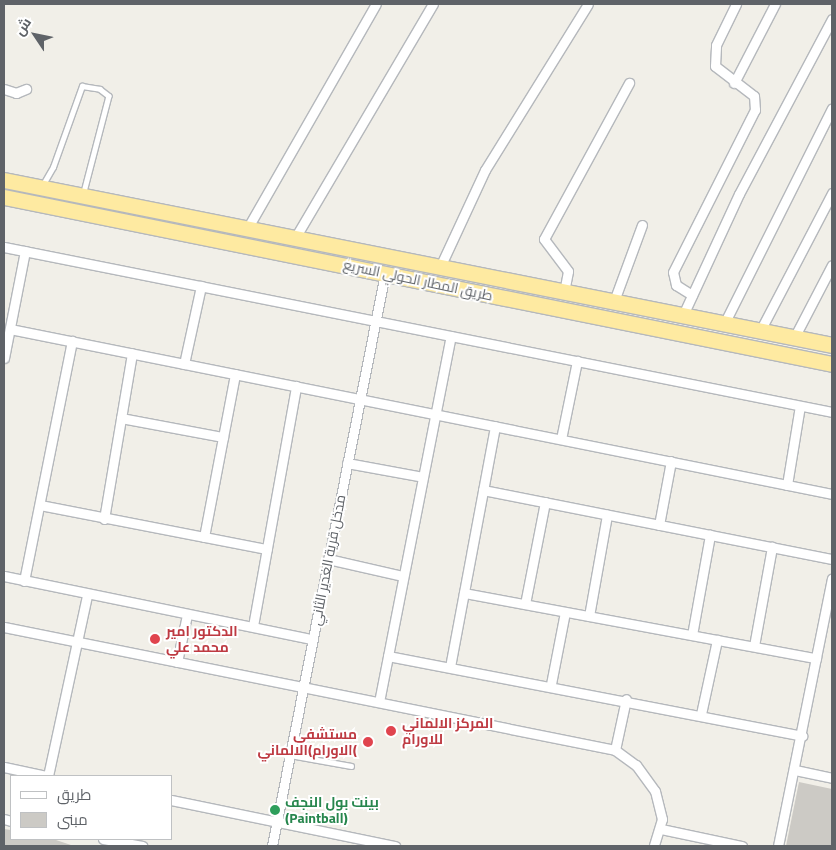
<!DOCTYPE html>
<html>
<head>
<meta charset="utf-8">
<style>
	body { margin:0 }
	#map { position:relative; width:836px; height:850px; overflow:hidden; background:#f1efe8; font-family:"Titillium Web",Cairo,sans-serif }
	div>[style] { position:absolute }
	.building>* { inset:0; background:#cccac5 }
	.roads { filter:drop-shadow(1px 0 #b5b8bc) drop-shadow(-1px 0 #b5b8bc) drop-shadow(0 1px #b5b8bc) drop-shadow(0 -1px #b5b8bc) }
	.service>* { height:4.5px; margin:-2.25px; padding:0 2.25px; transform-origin:2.25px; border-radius:2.25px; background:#fff }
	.minor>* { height:9px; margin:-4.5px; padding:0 4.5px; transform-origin:4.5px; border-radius:4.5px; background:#fff }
	.trunk>* { height:15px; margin:-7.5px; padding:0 7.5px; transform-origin:7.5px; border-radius:7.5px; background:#feeaa1 }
	.dots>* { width:14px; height:14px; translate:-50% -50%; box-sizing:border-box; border:2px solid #fff; border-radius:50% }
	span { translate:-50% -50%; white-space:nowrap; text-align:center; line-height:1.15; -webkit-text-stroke:4px #fff; paint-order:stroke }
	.street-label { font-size:14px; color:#5f6368 }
	.health-label { font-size:14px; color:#be3a42; font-weight:700 }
	.left { translate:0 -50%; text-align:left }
	.right { translate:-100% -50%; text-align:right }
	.leisure-label { font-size:14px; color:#27864d; font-weight:700 }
	.frame { position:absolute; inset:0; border:5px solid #5f6368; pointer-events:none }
	.legend { position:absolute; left:10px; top:775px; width:162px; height:65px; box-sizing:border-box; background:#fff; border:1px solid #bfc1c3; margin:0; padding:6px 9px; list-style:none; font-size:15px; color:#5f6368 }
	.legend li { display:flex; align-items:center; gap:10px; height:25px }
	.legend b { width:25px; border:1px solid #bfc1c3 }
	.north { position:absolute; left:10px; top:10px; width:50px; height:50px; -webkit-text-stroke:4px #fff; paint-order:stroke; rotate:304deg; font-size:14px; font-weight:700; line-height:20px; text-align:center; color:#5f6368 }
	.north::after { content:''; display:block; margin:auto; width:18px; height:22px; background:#5f6368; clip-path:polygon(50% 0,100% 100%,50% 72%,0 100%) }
</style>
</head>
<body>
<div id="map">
	<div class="building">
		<div style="clip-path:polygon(799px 782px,832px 789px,832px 846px,786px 846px)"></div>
		<div style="clip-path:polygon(4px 829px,11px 830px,11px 839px,53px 839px,74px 846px,4px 846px)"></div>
	</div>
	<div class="roads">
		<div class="service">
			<div style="left:42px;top:186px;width:22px;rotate:-60deg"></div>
			<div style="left:53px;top:167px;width:86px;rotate:-70.3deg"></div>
			<div style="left:82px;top:86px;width:18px;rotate:9deg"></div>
			<div style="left:100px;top:89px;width:11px;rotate:38deg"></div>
			<div style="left:109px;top:96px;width:99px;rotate:104.6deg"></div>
			<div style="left:290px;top:755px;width:62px;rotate:10.2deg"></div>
		</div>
		<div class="minor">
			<div style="left:734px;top:83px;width:89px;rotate:-62.6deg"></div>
			<div style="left:4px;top:89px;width:13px;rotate:18deg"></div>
			<div style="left:16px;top:93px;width:11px;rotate:-22deg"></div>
			<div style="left:247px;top:229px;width:259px;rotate:-60.2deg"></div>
			<div style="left:295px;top:238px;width:272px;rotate:-59.5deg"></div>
			<div style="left:4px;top:247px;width:844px;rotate:11.27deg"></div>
			<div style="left:440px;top:267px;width:107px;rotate:-65.1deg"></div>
			<div style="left:485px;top:170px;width:195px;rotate:-58.2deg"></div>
			<div style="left:564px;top:292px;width:21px;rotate:-79deg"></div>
			<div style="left:568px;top:271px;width:40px;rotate:-127deg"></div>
			<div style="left:544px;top:239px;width:178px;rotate:-61.4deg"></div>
			<div style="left:692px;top:295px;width:19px;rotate:-148deg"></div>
			<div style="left:676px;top:285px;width:13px;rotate:-103deg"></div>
			<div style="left:673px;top:272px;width:182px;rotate:-63.2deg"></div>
			<div style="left:755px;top:110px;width:14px;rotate:-94deg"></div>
			<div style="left:754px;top:96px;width:49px;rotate:-142.4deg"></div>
			<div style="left:715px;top:66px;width:21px;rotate:-87deg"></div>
			<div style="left:716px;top:45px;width:46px;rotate:-64deg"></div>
			<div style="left:614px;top:301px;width:81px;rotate:-69.8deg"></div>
			<div style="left:683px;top:315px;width:133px;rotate:-65.2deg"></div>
			<div style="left:739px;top:194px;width:198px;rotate:-62deg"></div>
			<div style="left:724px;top:324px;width:241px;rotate:-63.4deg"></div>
			<div style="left:10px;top:329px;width:838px;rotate:11.35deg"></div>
			<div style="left:760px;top:331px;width:156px;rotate:-62.4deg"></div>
			<div style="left:794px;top:338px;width:82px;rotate:-62.5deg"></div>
			<div style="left:4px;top:358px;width:109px;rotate:-78.9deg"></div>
			<div style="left:184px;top:364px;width:80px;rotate:-77.7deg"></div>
			<div style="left:121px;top:418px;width:104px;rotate:10.6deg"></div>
			<div style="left:561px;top:439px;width:80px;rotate:-78.4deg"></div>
			<div style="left:347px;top:463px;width:77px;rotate:10.4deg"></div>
			<div style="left:787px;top:485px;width:80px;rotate:-80.7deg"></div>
			<div style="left:483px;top:490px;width:356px;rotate:11.2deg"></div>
			<div style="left:40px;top:505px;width:231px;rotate:11deg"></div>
			<div style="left:104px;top:519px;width:168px;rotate:-80.4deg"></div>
			<div style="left:659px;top:525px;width:65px;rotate:-79.4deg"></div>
			<div style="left:204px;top:537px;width:166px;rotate:-79.2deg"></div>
			<div style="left:328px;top:559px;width:77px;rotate:12.8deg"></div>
			<div style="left:4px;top:576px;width:314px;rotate:11.6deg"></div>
			<div style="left:24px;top:581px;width:245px;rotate:-78.7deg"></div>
			<div style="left:464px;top:593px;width:358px;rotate:10.5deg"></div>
			<div style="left:525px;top:604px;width:104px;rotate:-78.9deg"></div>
			<div style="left:589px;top:616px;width:103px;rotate:-79.9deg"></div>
			<div style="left:253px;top:626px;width:244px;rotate:-79.8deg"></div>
			<div style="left:4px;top:627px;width:623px;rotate:11.38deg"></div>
			<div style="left:615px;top:750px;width:26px;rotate:36deg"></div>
			<div style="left:636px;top:765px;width:32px;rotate:54deg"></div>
			<div style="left:655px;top:791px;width:29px;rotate:76deg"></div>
			<div style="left:662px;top:819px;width:28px;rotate:107deg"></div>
			<div style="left:692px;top:635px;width:102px;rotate:-79.8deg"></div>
			<div style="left:754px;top:646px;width:101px;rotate:-79.7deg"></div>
			<div style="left:388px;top:656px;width:422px;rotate:10.9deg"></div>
			<div style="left:177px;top:662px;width:48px;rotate:-78deg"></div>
			<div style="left:450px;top:667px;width:245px;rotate:-79.4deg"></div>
			<div style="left:551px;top:684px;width:73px;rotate:-79deg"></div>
			<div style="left:379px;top:702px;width:373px;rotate:-78.9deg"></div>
			<div style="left:701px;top:714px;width:76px;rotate:-77.8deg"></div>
			<div style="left:615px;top:750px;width:52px;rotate:-77.8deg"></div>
			<div style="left:4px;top:767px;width:43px;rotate:12.1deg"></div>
			<div style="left:795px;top:770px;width:38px;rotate:12deg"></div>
			<div style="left:48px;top:776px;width:185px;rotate:-77.8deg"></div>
			<div style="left:171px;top:800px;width:229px;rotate:11.6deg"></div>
			<div style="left:4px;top:819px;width:7px;rotate:16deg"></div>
			<div style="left:661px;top:829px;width:83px;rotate:11.9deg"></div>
			<div style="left:103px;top:839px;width:40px;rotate:10deg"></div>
			<div style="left:272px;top:846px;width:584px;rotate:-78.84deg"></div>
			<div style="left:778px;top:846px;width:273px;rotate:-78.6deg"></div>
		</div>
		<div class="trunk">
			<div style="left:4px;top:180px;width:844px;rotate:11.27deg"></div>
			<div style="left:4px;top:197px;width:845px;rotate:11.4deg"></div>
		</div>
	</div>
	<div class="dots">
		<div style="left:155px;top:639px;background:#e0444e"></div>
		<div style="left:391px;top:731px;background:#e0444e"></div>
		<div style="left:368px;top:742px;background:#e0444e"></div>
		<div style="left:275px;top:810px;background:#2e9e5b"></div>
	</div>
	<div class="street-label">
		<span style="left:418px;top:280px;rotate:12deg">طريق المطار الحولي السريع</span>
		<span style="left:328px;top:560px;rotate:-79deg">مدخل قرية الغدير الثاني</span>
	</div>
	<div class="health-label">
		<span class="left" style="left:166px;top:639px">الدكتور امير<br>محمد علي</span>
		<span class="left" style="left:402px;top:731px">المركز الالماني<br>للاورام</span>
		<span class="right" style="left:357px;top:742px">مستشفى<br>الاورام)الالماني(</span>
	</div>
	<div class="leisure-label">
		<span class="left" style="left:285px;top:810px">بينت بول النجف<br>(Paintball)</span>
	</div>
	<div class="frame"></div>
	<ul class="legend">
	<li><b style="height:6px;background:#fff"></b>طريق</li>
	<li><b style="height:14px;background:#cccac5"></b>مبنى</li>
	</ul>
	<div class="north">ش</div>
</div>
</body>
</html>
